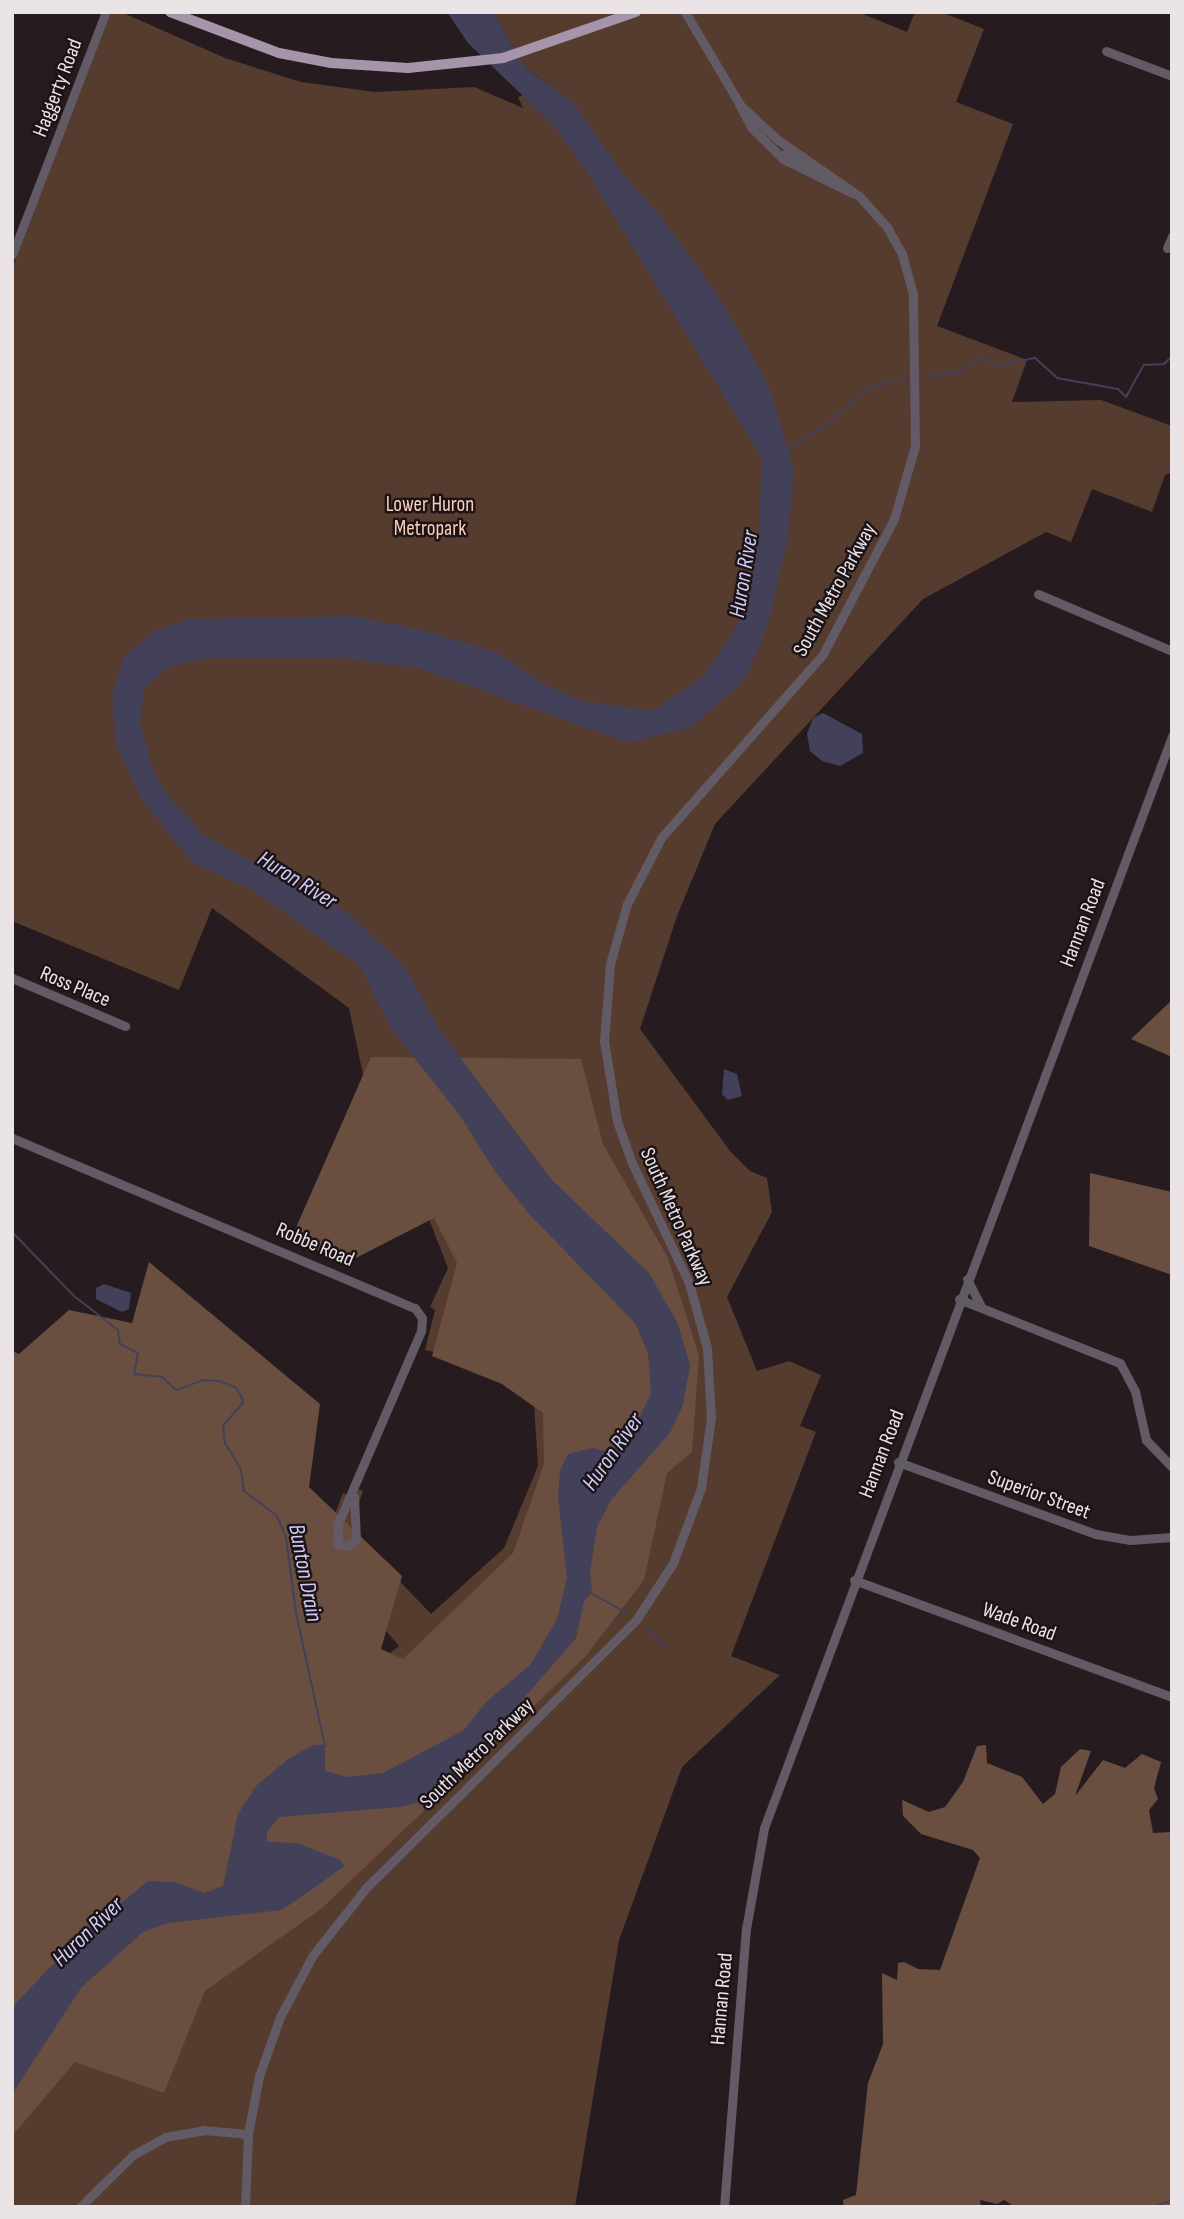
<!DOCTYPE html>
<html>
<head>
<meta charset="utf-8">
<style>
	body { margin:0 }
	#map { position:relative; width:1184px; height:2219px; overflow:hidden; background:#261c20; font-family:"Sofia Sans Condensed",sans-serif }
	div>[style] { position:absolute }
	.green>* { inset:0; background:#553c2e }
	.forest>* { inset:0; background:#6a4f40 }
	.water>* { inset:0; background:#43415a }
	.stream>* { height:2px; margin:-1px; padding:0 1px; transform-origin:1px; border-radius:1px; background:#43415a }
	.minor>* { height:9px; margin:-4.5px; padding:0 4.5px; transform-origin:4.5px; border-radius:4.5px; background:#625a64 }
	.major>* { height:10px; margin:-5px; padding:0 5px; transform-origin:5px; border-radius:5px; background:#a594aa }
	span { translate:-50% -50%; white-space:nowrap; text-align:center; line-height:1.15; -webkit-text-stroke:5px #1c1317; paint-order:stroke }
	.street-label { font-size:21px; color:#ebe4e7 }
	.park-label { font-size:21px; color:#facfb7 }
	.water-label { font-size:23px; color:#cfccf7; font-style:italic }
	.frame { position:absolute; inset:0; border:14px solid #ebe4e7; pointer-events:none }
</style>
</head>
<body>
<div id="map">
	<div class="green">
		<div style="clip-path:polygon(evenodd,111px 12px,121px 12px,225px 58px,301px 82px,375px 92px,474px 87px,523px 108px,518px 97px,550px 85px,525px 67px,493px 12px,858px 12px,907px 32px,915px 12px,941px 12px,984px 29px,956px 102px,1013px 124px,937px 326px,1027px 360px,1012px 402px,1101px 400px,1172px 426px,1172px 473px,1165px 475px,1152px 512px,1092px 489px,1071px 542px,1046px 532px,923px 599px,715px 824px,677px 916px,640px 1029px,730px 1151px,750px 1171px,767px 1178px,772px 1212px,727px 1297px,757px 1371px,789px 1361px,821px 1375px,800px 1426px,816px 1432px,731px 1656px,780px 1675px,682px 1767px,619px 1940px,575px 2207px,12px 2207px,12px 1361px,333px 1519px,343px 1493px,350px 1496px,354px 1487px,363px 1491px,350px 1529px,431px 1614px,504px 1548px,538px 1466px,533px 1387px,504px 1367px,425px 1350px,435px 1310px,430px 1307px,448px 1268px,393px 1127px,365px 1084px,349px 1008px,212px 908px,179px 990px,12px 921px,12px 269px,111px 12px,323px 1557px,399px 1646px,326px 1706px,323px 1557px)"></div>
	</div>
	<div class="forest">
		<div style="clip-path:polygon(1172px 1000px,1172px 1057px,1131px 1039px)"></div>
		<div style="clip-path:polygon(371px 1057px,581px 1059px,603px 1144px,668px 1258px,699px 1356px,692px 1452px,667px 1473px,644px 1580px,585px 1657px,321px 1909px,205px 1991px,164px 2093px,75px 2062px,12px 2136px,12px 1351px,19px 1354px,69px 1310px,132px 1323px,149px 1262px,320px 1404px,309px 1487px,402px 1576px,381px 1649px,403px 1659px,513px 1553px,544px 1464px,543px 1413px,502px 1384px,432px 1356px,457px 1263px,434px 1218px,346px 1263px,291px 1239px)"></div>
		<div style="clip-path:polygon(1090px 1173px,1172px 1192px,1172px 1275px,1089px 1246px)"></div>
		<div style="clip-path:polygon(986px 1745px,987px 1763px,1022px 1777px,1043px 1804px,1055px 1794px,1061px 1767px,1080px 1749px,1091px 1751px,1075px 1796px,1103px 1760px,1125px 1768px,1142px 1754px,1161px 1762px,1154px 1788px,1158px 1799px,1149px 1810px,1153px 1833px,1172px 1832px,1172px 2207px,1015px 2207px,1004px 2200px,997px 2204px,980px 2200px,981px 2207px,844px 2207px,843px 2200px,856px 2195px,868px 2083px,883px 2044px,882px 1973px,897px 1980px,898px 1963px,904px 1962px,918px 1969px,940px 1970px,980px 1858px,973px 1850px,921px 1834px,903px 1816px,902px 1800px,929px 1812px,945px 1807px,963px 1782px,977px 1746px)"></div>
	</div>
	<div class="water">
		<div style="clip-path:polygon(447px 12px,493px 12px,525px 67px,573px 102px,622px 173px,663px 219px,721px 300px,769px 386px,794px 470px,792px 492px,786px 545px,768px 624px,745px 680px,690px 728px,627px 742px,419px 668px,333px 657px,215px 657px,168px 667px,144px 689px,140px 722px,153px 771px,169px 797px,204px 835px,348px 913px,386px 949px,406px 969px,439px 1029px,551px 1179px,649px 1273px,678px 1324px,690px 1365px,683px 1405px,670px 1433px,611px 1500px,597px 1527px,590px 1573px,592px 1592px,584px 1602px,576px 1638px,504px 1721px,469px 1771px,438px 1798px,400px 1807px,279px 1817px,267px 1832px,267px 1842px,297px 1843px,340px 1860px,345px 1866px,282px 1910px,168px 1923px,143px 1932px,81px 1988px,12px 2094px,12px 2013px,17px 2002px,79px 1937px,148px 1881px,175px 1882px,204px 1893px,223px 1886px,238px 1814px,256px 1786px,288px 1759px,313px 1745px,325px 1745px,325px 1771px,348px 1777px,383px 1773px,464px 1730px,486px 1702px,531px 1664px,557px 1619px,567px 1578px,558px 1496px,560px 1471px,568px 1454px,593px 1448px,610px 1452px,632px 1432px,651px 1394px,648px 1353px,635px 1323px,530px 1215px,496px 1173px,461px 1117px,390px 1027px,360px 966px,249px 888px,193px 863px,141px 799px,116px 744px,112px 697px,124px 656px,158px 629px,192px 619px,354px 616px,421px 630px,496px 652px,543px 684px,583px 701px,653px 711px,705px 675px,744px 614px,758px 548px,762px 458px,584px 167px,554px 126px,468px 43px)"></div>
		<div style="clip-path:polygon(823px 713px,862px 734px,863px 753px,840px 766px,822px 761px,810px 751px,807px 734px,813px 718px)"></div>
		<div style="clip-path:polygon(724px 1069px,737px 1074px,742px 1096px,728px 1100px,722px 1094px)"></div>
		<div style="clip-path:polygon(104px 1284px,131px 1293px,129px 1309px,122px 1312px,96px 1299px,96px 1288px)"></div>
	</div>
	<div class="stream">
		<div style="left:927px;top:375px;width:32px;rotate:-5deg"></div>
		<div style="left:959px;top:372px;width:26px;rotate:-36deg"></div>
		<div style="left:980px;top:357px;width:21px;rotate:25deg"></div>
		<div style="left:999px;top:366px;width:37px;rotate:-13deg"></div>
		<div style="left:1035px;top:358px;width:30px;rotate:42deg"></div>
		<div style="left:1057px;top:378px;width:62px;rotate:10.2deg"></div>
		<div style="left:1118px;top:389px;width:11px;rotate:45deg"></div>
		<div style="left:1126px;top:397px;width:37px;rotate:-61deg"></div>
		<div style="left:1144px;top:365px;width:20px;rotate:-3deg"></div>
		<div style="left:1164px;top:364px;width:11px;rotate:-45deg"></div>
		<div style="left:787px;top:450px;width:41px;rotate:-32.2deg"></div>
		<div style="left:822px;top:428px;width:60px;rotate:-40.9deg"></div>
		<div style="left:867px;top:389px;width:41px;rotate:-17.1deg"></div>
		<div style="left:12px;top:1232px;width:89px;rotate:45.9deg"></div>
		<div style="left:74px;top:1296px;width:56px;rotate:37.7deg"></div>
		<div style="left:118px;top:1330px;width:14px;rotate:82deg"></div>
		<div style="left:120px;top:1344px;width:20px;rotate:27deg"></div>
		<div style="left:138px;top:1353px;width:21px;rotate:101deg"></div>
		<div style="left:134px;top:1374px;width:28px;rotate:6deg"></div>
		<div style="left:162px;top:1377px;width:19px;rotate:43deg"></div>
		<div style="left:176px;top:1390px;width:29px;rotate:-20deg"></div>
		<div style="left:203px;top:1380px;width:16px;rotate:4deg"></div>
		<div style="left:219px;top:1381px;width:17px;rotate:21deg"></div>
		<div style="left:235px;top:1387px;width:11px;rotate:56deg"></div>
		<div style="left:241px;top:1396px;width:7px;rotate:74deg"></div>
		<div style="left:243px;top:1403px;width:30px;rotate:132deg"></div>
		<div style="left:223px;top:1425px;width:18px;rotate:84deg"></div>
		<div style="left:225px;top:1443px;width:31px;rotate:59deg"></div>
		<div style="left:241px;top:1470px;width:21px;rotate:82deg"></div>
		<div style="left:244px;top:1491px;width:41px;rotate:37.1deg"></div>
		<div style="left:277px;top:1516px;width:23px;rotate:67deg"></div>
		<div style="left:286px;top:1537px;width:77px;rotate:82.5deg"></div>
		<div style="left:296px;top:1613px;width:136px;rotate:77.7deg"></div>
		<div style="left:589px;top:1592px;width:41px;rotate:29.1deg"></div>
		<div style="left:647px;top:1628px;width:29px;rotate:44deg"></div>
		<div style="left:1154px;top:2207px;width:19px;rotate:-21deg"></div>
	</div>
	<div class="minor">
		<div style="left:685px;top:12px;width:112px;rotate:59.3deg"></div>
		<div style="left:1106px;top:51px;width:71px;rotate:20.7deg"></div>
		<div style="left:739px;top:104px;width:27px;rotate:62deg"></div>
		<div style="left:752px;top:128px;width:44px;rotate:45deg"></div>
		<div style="left:783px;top:159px;width:77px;rotate:26.2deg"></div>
		<div style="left:786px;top:153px;width:35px;rotate:33deg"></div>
		<div style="left:1167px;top:248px;width:13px;rotate:-67deg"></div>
		<div style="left:12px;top:255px;width:261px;rotate:-68.9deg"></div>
		<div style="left:1038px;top:594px;width:146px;rotate:23deg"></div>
		<div style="left:12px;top:978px;width:123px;rotate:23deg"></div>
		<div style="left:12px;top:1138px;width:437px;rotate:22.9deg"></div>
		<div style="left:415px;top:1308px;width:12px;rotate:55deg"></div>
		<div style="left:422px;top:1318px;width:13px;rotate:94deg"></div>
		<div style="left:421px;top:1331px;width:210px;rotate:113.3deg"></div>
		<div style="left:338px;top:1524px;width:20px;rotate:90deg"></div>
		<div style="left:338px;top:1544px;width:10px;rotate:11deg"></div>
		<div style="left:348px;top:1546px;width:10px;rotate:-37deg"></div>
		<div style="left:356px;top:1540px;width:44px;rotate:-92.6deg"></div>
		<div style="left:967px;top:1279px;width:29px;rotate:63deg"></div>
		<div style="left:959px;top:1299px;width:173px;rotate:21.7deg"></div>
		<div style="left:1120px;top:1363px;width:32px;rotate:62deg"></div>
		<div style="left:1135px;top:1391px;width:50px;rotate:77.3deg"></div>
		<div style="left:1146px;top:1440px;width:37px;rotate:46deg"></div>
		<div style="left:898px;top:1462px;width:211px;rotate:20deg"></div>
		<div style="left:1096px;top:1534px;width:35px;rotate:10deg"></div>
		<div style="left:1130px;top:1540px;width:42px;rotate:-4.1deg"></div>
		<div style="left:854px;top:1580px;width:339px;rotate:20.2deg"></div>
		<div style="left:80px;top:2207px;width:74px;rotate:-44.5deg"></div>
		<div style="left:133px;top:2155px;width:37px;rotate:-29deg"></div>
		<div style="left:165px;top:2137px;width:39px;rotate:-10deg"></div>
		<div style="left:203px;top:2130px;width:45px;rotate:5.1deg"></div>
		<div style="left:245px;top:2207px;width:73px;rotate:-87.6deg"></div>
		<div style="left:248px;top:2134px;width:59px;rotate:-79.3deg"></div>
		<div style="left:259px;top:2076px;width:63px;rotate:-70.4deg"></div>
		<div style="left:280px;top:2017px;width:70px;rotate:-62deg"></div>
		<div style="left:313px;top:1955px;width:85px;rotate:-51.7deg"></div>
		<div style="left:366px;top:1888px;width:380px;rotate:-44.8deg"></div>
		<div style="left:636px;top:1620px;width:68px;rotate:-57deg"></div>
		<div style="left:673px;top:1563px;width:80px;rotate:-69.5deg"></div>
		<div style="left:701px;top:1488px;width:71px;rotate:-81.9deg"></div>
		<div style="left:711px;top:1418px;width:70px;rotate:-93.3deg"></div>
		<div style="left:707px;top:1348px;width:67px;rotate:-105.5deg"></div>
		<div style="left:689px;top:1283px;width:133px;rotate:-115.4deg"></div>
		<div style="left:632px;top:1163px;width:45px;rotate:-109.7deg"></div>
		<div style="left:617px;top:1121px;width:81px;rotate:-99.2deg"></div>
		<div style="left:604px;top:1041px;width:77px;rotate:-85.5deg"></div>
		<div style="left:610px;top:964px;width:62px;rotate:-74.2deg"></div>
		<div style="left:627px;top:904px;width:74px;rotate:-62.7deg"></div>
		<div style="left:661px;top:838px;width:245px;rotate:-48.6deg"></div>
		<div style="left:823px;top:654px;width:153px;rotate:-62.3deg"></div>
		<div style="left:894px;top:519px;width:76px;rotate:-74deg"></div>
		<div style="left:915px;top:446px;width:152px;rotate:-90.8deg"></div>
		<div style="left:913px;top:294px;width:41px;rotate:-105.4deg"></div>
		<div style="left:902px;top:254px;width:31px;rotate:-119deg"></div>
		<div style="left:887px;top:227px;width:42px;rotate:-132.1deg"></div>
		<div style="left:859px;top:196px;width:98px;rotate:-145.3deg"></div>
		<div style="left:778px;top:140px;width:53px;rotate:-137.3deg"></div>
		<div style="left:724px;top:2207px;width:279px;rotate:-85.5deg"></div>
		<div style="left:746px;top:1929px;width:103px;rotate:-79.9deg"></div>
		<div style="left:764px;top:1828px;width:1166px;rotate:-69.51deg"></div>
	</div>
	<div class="major">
		<div style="left:170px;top:12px;width:116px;rotate:20.6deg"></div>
		<div style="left:279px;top:53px;width:53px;rotate:10.9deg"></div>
		<div style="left:331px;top:63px;width:77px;rotate:3.7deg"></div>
		<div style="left:408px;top:68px;width:96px;rotate:-6deg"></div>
		<div style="left:503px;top:58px;width:141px;rotate:-19.1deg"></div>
	</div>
	<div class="street-label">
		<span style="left:58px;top:88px;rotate:-69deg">Haggerty Road</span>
		<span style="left:835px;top:590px;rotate:-61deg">South Metro Parkway</span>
		<span style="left:1083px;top:923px;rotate:-69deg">Hannan Road</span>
		<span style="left:75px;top:987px;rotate:23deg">Ross Place</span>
		<span style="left:676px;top:1217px;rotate:66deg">South Metro Parkway</span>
		<span style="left:315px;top:1245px;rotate:23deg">Robbe Road</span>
		<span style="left:882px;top:1454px;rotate:-69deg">Hannan Road</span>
		<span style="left:1039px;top:1495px;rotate:20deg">Superior Street</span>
		<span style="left:1019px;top:1622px;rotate:20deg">Wade Road</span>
		<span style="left:477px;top:1754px;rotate:-44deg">South Metro Parkway</span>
		<span style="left:722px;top:1999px;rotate:-85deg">Hannan Road</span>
	</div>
	<div class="park-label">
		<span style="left:430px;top:517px">Lower Huron<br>Metropark</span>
	</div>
	<div class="water-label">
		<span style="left:744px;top:574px;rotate:-81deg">Huron River</span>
		<span style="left:297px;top:880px;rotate:32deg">Huron River</span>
		<span style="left:613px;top:1452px;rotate:-55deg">Huron River</span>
		<span style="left:305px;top:1573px;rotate:79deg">Bunton Drain</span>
		<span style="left:88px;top:1932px;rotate:-44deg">Huron River</span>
	</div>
	<div class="frame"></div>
</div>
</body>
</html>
